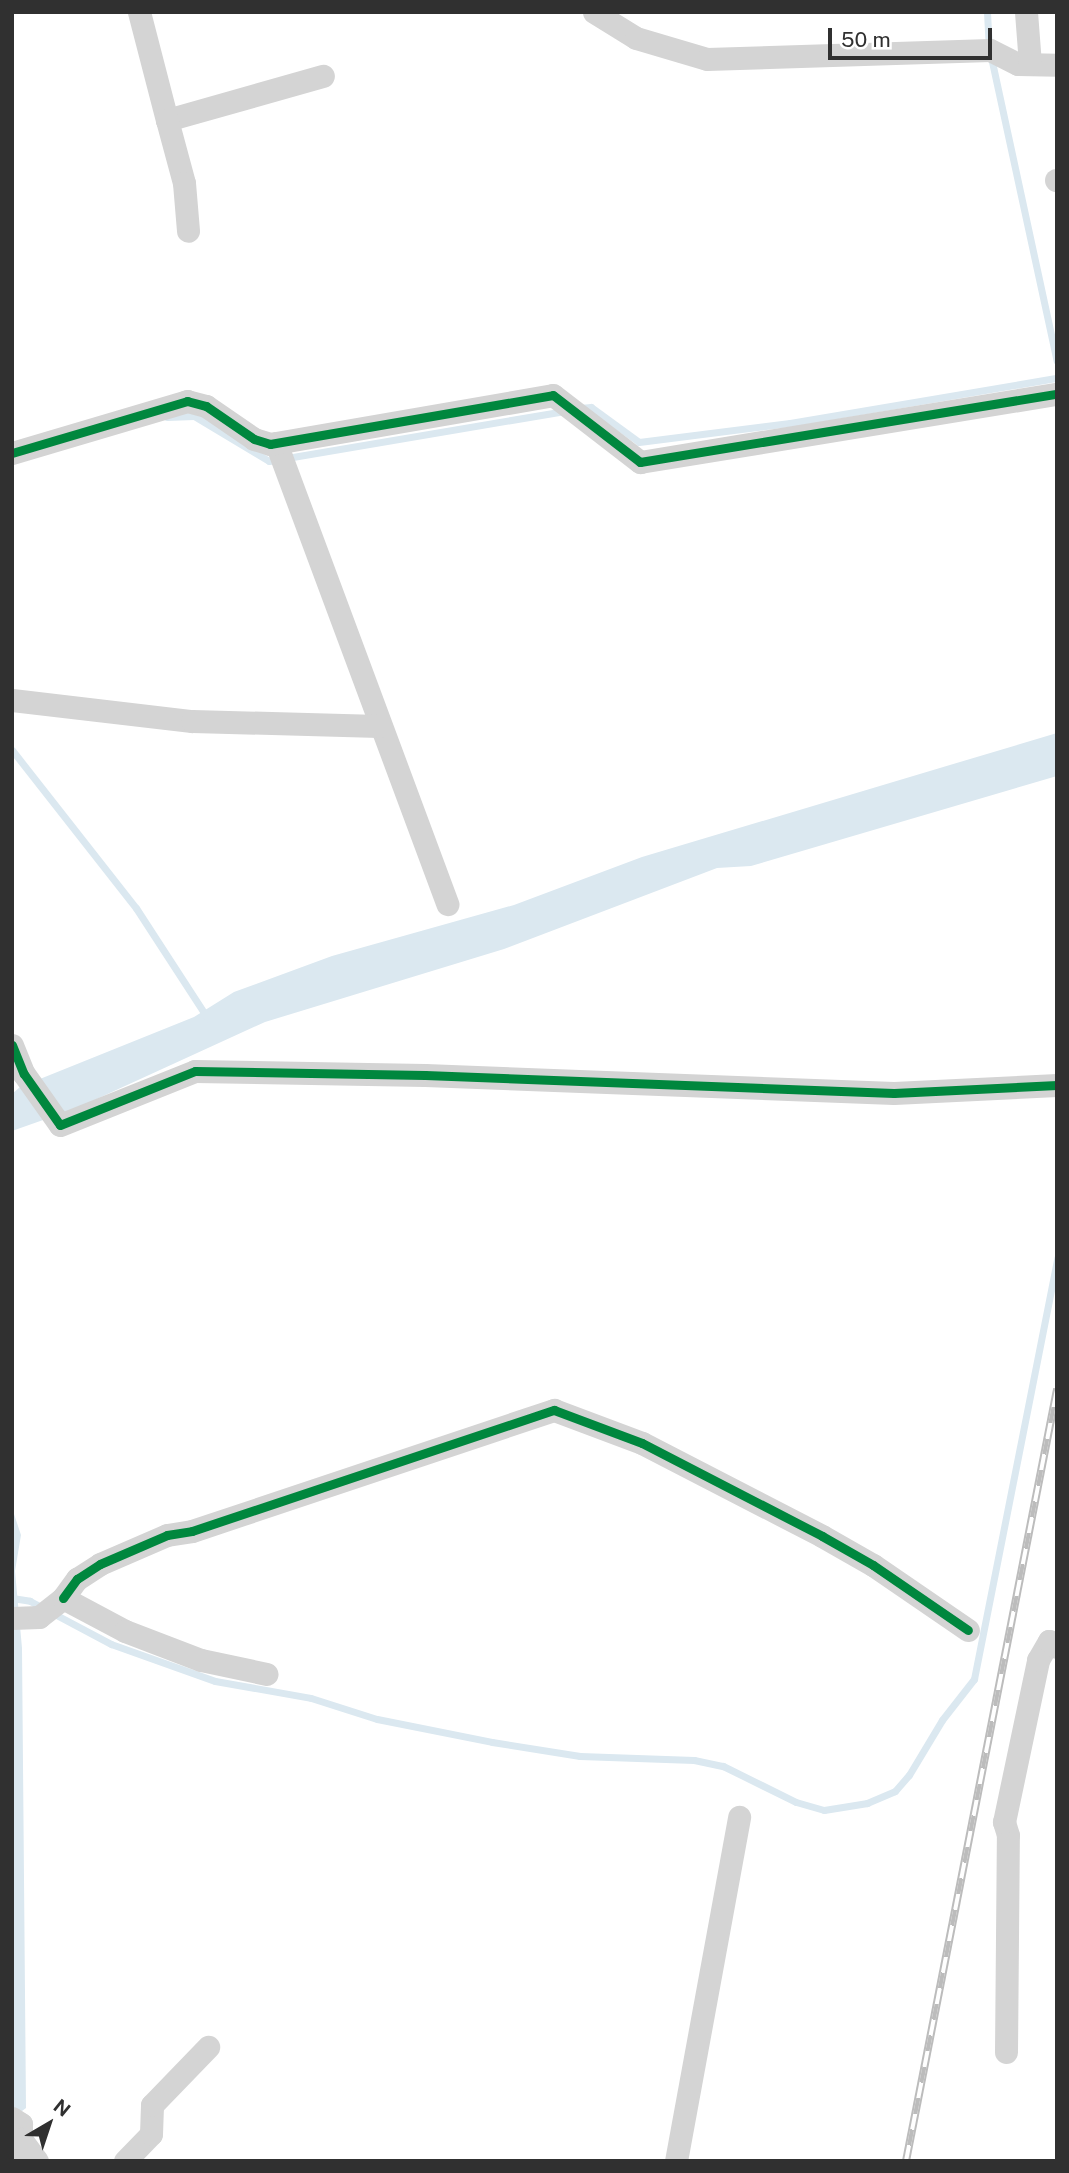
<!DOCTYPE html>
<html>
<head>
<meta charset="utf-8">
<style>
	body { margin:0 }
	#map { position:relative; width:1069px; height:2173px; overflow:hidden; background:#fff; font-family:"Public Sans",sans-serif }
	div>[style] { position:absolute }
	.water>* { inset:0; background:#dbe8f0 }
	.stream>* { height:7px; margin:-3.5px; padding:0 3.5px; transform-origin:3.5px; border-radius:3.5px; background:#dbe8f0 }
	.minor>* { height:23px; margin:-11.5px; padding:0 11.5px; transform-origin:11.5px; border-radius:11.5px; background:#d4d4d4 }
	.rail>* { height:8px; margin-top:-4px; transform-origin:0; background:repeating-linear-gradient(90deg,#fff 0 16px,#bcbcbc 0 32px); box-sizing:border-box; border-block:2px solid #bcbcbc }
	.cycleway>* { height:9px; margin:-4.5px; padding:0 4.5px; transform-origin:4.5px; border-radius:4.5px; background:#00873e }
	span { translate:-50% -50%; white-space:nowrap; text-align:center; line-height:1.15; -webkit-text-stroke:7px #fff; paint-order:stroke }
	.frame { position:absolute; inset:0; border:14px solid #303030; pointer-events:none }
	.north { position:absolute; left:14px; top:2089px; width:70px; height:70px; -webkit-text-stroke:5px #fff; paint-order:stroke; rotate:39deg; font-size:19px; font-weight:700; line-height:28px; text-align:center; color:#303030 }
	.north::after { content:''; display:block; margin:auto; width:24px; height:32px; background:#303030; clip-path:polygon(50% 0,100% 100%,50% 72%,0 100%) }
	.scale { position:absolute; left:828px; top:28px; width:164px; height:32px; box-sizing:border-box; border:4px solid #303030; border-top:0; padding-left:9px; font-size:21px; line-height:24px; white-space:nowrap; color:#303030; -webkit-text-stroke:5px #fff; paint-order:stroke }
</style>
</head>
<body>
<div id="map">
	<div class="water">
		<div style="clip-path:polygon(1057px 733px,1057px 776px,751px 866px,717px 868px,504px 949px,265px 1022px,77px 1108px,12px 1131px,12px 1094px,20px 1087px,194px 1017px,234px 992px,332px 956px,514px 905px,642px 857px)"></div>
		<div style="clip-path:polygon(12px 1508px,21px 1535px,15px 1571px,22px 1648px,26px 2108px,22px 2111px,13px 2109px)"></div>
	</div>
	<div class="stream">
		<div style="left:987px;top:12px;width:34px;rotate:87deg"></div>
		<div style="left:991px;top:57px;width:311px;rotate:77.8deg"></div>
		<div style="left:580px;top:408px;width:11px;rotate:-5deg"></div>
		<div style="left:591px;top:407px;width:59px;rotate:36.1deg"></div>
		<div style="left:639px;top:442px;width:152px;rotate:-7.2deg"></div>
		<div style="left:790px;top:423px;width:271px;rotate:-9.6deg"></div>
		<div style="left:167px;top:417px;width:27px;rotate:-2deg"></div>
		<div style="left:194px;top:416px;width:87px;rotate:31deg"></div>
		<div style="left:269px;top:461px;width:300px;rotate:-9.6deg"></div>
		<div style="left:12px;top:750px;width:201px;rotate:51.9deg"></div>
		<div style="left:136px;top:908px;width:132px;rotate:57deg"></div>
		<div style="left:12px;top:1598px;width:18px;rotate:9deg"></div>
		<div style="left:30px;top:1601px;width:92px;rotate:28deg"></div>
		<div style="left:111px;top:1644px;width:110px;rotate:19.6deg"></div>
		<div style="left:215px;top:1681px;width:97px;rotate:10deg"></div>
		<div style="left:311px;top:1698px;width:69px;rotate:17.7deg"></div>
		<div style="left:377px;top:1719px;width:117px;rotate:11.3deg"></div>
		<div style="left:492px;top:1742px;width:89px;rotate:9deg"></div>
		<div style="left:580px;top:1756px;width:114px;rotate:2deg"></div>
		<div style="left:694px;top:1760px;width:30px;rotate:12deg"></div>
		<div style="left:723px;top:1766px;width:81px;rotate:26.3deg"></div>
		<div style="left:796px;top:1802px;width:29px;rotate:16deg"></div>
		<div style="left:824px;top:1810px;width:44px;rotate:-9.2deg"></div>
		<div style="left:867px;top:1803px;width:30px;rotate:-23deg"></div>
		<div style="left:895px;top:1791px;width:21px;rotate:-49deg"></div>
		<div style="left:909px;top:1775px;width:64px;rotate:-59deg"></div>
		<div style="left:942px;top:1720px;width:52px;rotate:-52deg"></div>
		<div style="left:974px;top:1679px;width:429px;rotate:-78.8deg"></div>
	</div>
	<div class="minor">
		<div style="left:139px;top:12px;width:112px;rotate:75.5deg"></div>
		<div style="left:167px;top:120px;width:162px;rotate:-15.8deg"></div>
		<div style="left:594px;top:12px;width:49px;rotate:31.8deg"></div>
		<div style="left:636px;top:38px;width:74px;rotate:16.5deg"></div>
		<div style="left:707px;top:59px;width:283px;rotate:-1.8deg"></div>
		<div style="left:990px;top:50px;width:31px;rotate:27deg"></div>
		<div style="left:1018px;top:64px;width:39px;rotate:1deg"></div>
		<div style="left:1026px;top:12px;width:52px;rotate:85.6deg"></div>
		<div style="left:167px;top:120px;width:65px;rotate:74.9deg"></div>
		<div style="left:184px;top:183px;width:48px;rotate:85.2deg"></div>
		<div style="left:1056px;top:180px;width:1px"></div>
		<div style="left:276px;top:443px;width:492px;rotate:69.6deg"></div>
		<div style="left:12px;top:453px;width:183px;rotate:-16.5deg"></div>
		<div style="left:187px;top:401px;width:20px;rotate:15deg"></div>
		<div style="left:206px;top:406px;width:58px;rotate:34.5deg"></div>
		<div style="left:254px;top:439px;width:17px;rotate:17deg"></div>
		<div style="left:270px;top:444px;width:287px;rotate:-9.8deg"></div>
		<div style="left:553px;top:395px;width:110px;rotate:37.6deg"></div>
		<div style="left:640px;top:462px;width:423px;rotate:-9.3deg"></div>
		<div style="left:12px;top:700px;width:181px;rotate:6.7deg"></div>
		<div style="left:192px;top:721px;width:187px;rotate:1.5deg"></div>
		<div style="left:12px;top:1045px;width:31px;rotate:68deg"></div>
		<div style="left:24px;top:1074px;width:62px;rotate:54.8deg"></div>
		<div style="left:60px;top:1125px;width:145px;rotate:-21.8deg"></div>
		<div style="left:195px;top:1071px;width:230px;rotate:1deg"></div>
		<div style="left:425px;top:1075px;width:469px;rotate:2.2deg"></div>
		<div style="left:894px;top:1093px;width:163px;rotate:-2.8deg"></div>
		<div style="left:63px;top:1598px;width:24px;rotate:-54deg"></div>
		<div style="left:77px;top:1579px;width:27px;rotate:-33deg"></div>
		<div style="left:100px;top:1564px;width:73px;rotate:-23.4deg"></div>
		<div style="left:167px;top:1535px;width:25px;rotate:-9deg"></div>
		<div style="left:192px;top:1531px;width:382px;rotate:-18.5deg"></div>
		<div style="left:554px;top:1410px;width:94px;rotate:20.6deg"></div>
		<div style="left:642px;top:1443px;width:203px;rotate:27.3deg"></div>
		<div style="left:822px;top:1536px;width:59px;rotate:29.6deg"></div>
		<div style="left:873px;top:1565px;width:115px;rotate:34.4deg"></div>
		<div style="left:12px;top:1618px;width:27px;rotate:-2deg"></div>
		<div style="left:39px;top:1617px;width:31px;rotate:-38deg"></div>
		<div style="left:63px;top:1598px;width:70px;rotate:28deg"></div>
		<div style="left:125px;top:1631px;width:81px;rotate:20.9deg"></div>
		<div style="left:201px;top:1660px;width:67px;rotate:12deg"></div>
		<div style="left:1006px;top:2052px;width:217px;rotate:-89.5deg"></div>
		<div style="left:1008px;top:1835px;width:14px;rotate:-107deg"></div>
		<div style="left:1004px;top:1822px;width:166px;rotate:-78.1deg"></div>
		<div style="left:1038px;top:1660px;width:22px;rotate:-60deg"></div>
		<div style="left:1049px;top:1641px;width:10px;rotate:37deg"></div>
		<div style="left:12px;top:2118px;width:11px;rotate:34deg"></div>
		<div style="left:21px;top:2124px;width:15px;rotate:90deg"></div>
		<div style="left:12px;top:2153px;width:17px;rotate:-57deg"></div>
		<div style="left:21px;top:2139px;width:27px;rotate:54deg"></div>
		<div style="left:125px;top:2161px;width:37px;rotate:-46deg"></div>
		<div style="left:151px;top:2134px;width:29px;rotate:-88deg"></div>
		<div style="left:152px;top:2105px;width:81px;rotate:-46deg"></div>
		<div style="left:676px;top:2161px;width:350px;rotate:-79.6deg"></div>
	</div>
	<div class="rail">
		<div style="left:906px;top:2161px;width:787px;rotate:-78.93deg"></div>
	</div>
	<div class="cycleway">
		<div style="left:12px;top:453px;width:183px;rotate:-16.5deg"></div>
		<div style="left:187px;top:401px;width:20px;rotate:15deg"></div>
		<div style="left:206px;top:406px;width:58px;rotate:34.5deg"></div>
		<div style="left:254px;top:439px;width:17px;rotate:17deg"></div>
		<div style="left:270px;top:444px;width:287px;rotate:-9.8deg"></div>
		<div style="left:553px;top:395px;width:110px;rotate:37.6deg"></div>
		<div style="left:640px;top:462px;width:423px;rotate:-9.3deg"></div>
		<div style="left:12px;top:1045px;width:31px;rotate:68deg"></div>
		<div style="left:24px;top:1074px;width:62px;rotate:54.8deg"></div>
		<div style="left:60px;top:1125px;width:145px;rotate:-21.8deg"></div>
		<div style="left:195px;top:1071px;width:230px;rotate:1deg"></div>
		<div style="left:425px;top:1075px;width:469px;rotate:2.2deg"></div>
		<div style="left:894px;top:1093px;width:163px;rotate:-2.8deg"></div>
		<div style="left:63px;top:1598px;width:24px;rotate:-54deg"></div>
		<div style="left:77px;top:1579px;width:27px;rotate:-33deg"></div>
		<div style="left:100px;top:1564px;width:73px;rotate:-23.4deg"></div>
		<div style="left:167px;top:1535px;width:25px;rotate:-9deg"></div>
		<div style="left:192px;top:1531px;width:382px;rotate:-18.5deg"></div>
		<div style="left:554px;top:1410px;width:94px;rotate:20.6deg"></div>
		<div style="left:642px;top:1443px;width:203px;rotate:27.3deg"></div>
		<div style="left:822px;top:1536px;width:59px;rotate:29.6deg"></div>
		<div style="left:873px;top:1565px;width:115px;rotate:34.4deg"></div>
	</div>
	<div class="frame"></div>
	<div class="north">N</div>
	<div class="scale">50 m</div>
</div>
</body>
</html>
